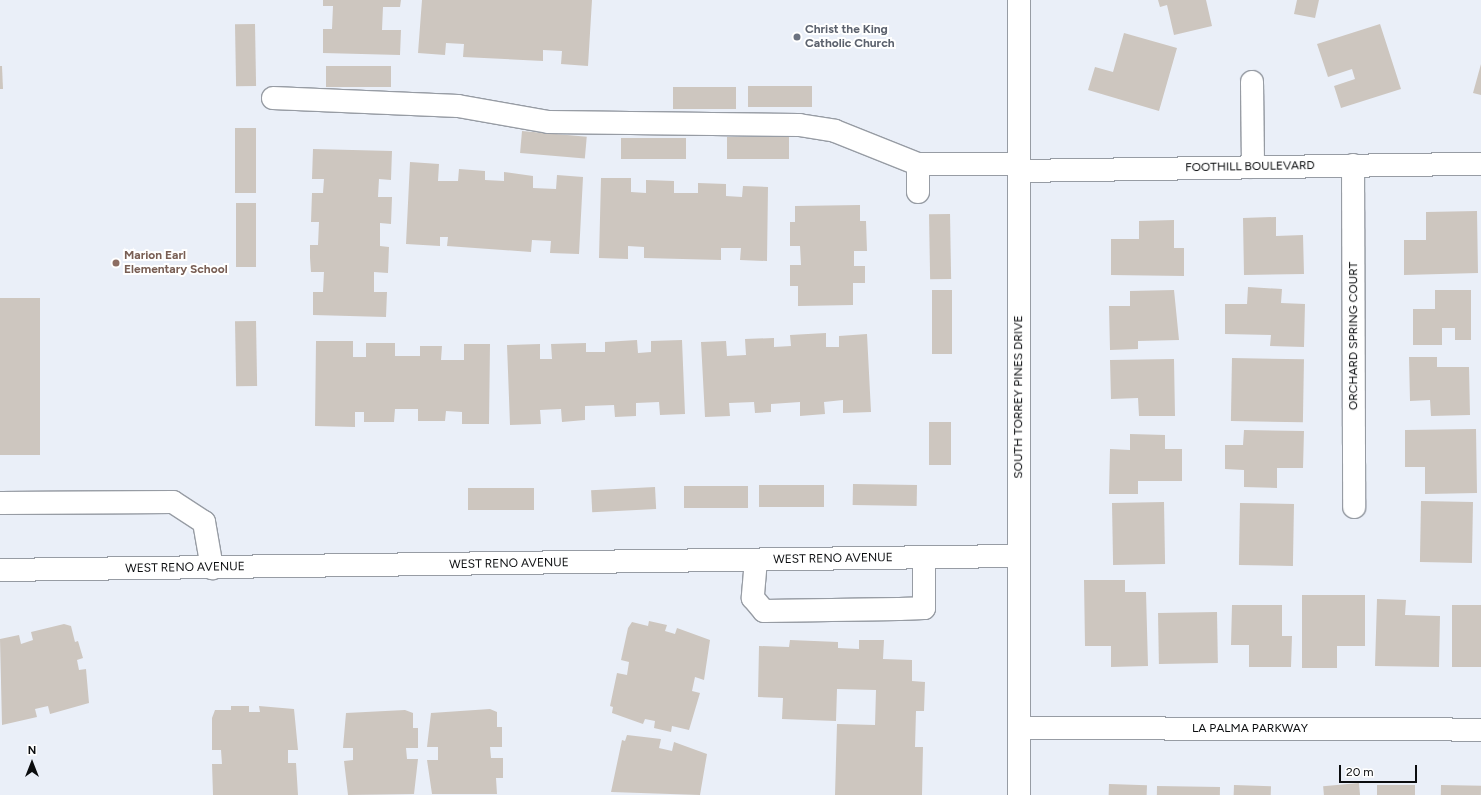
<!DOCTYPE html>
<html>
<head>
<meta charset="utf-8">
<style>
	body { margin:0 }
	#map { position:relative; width:1481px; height:795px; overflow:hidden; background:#eaeff8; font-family:Figtree,sans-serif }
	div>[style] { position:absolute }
	.building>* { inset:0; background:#cdc6bf; transform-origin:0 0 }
	.roads { filter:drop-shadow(1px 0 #979ca4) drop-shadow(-1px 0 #979ca4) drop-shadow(0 1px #979ca4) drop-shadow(0 -1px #979ca4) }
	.minor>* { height:22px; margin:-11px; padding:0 11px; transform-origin:11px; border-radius:11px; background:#fff }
	.major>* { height:22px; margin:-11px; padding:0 11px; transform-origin:11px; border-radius:11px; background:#fff }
	.dots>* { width:11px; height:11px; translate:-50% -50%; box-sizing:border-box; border:2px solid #fff; border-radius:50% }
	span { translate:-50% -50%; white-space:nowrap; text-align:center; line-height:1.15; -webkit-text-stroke:4px #fff; paint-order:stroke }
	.worship-label { font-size:12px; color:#5b616d; font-weight:700 }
	.left { translate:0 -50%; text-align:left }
	.street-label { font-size:12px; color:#0b0d0f }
	.education-label { font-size:12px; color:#785e54; font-weight:700 }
	.north { position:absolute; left:12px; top:743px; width:40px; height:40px; -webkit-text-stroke:3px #fff; paint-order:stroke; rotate:0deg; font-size:11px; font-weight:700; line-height:16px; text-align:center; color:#0b0d0f }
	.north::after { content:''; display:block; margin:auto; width:14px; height:18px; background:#0b0d0f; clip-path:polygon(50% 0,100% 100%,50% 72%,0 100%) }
	.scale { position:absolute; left:1339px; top:765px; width:78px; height:18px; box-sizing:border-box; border:2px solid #0b0d0f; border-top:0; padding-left:5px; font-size:12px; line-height:14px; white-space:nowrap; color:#0b0d0f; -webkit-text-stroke:3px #fff; paint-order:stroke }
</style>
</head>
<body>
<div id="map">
	<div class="building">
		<div style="clip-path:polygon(323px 0,401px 0,400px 7px,383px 7px,382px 30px,401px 30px,400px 55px,323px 53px,323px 29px,332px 29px,333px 6px,323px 6px)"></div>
		<div style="clip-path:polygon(422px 0,592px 0,588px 66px,561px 64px,562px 51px,543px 50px,543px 61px,463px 57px,464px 44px,446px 43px,445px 55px,418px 53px)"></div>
		<div style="clip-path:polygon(1158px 0,1206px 0,1212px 26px,1174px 35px,1167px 5px,1160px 7px)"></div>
		<div style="clip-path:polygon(1297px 0,1319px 0,1315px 18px,1294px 14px)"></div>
		<div style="left:255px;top:24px;width:62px;height:20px;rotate:89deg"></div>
		<div style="clip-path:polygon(1380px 24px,1401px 89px,1341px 108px,1334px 86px,1355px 79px,1352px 69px,1328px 77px,1317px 44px)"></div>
		<div style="clip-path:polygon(1124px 33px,1177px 48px,1159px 111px,1088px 90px,1095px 67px,1113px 72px)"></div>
		<div style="clip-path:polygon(1481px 64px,1481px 95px,1473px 93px)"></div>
		<div style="clip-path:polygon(0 66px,2px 66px,3px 89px,0 89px)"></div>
		<div style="left:326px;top:66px;width:65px;height:21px"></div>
		<div style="left:812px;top:86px;width:21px;height:64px;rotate:90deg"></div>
		<div style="left:673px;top:87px;width:63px;height:22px"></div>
		<div style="left:235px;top:128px;width:21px;height:65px"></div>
		<div style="left:522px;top:131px;width:65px;height:22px;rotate:5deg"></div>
		<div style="left:789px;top:137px;width:22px;height:62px;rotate:90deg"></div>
		<div style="left:686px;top:138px;width:21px;height:65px;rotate:90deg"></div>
		<div style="clip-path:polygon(313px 149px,392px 151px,391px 180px,379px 179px,378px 197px,392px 197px,391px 224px,380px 223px,380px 246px,389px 247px,388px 273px,374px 272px,374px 292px,387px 292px,386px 317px,313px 315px,313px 292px,323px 292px,324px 272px,311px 272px,310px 258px,310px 245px,318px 245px,319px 222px,311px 222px,312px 193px,323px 193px,324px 179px,312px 179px)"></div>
		<div style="clip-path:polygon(410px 162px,439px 164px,438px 181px,458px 181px,459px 169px,485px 171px,485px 180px,504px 181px,504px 172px,533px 176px,533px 188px,556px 189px,557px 175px,583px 177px,579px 254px,550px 253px,551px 241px,532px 240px,531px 252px,447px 246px,448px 237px,440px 237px,440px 246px,406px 244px)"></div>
		<div style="clip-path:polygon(601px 178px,631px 178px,631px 192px,646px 193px,646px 180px,674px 181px,674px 193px,698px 193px,698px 183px,726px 184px,726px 196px,742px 197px,743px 186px,768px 187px,767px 261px,740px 260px,741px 248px,721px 248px,721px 260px,644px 258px,644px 247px,628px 246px,628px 259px,599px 258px)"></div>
		<div style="left:236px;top:203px;width:20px;height:64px"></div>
		<div style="clip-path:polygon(860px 205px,860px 221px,866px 221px,867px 251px,854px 251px,854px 266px,865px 266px,865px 283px,853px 283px,853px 305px,798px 306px,798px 286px,790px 286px,790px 265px,801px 265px,800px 246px,790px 246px,790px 222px,795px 222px,795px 206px)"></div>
		<div style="clip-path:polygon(1477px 211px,1478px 273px,1404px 275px,1404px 240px,1426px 240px,1426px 212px)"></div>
		<div style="left:950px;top:214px;width:65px;height:21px;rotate:89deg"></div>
		<div style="clip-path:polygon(1276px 217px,1276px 236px,1303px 235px,1304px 274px,1244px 275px,1243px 218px)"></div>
		<div style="clip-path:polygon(1174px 220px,1174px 248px,1184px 248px,1184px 276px,1111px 275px,1111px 239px,1139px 239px,1139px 221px)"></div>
		<div style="clip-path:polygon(1248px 287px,1282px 289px,1281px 303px,1305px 304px,1304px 347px,1270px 346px,1271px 335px,1225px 334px,1225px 304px,1247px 304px)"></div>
		<div style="left:932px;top:290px;width:20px;height:64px"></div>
		<div style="clip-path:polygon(1174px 290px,1179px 340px,1138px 341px,1138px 349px,1110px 350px,1109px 306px,1130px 306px,1130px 291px)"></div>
		<div style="clip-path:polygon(1435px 290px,1471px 290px,1471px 340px,1455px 340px,1455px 328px,1442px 328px,1442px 345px,1413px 345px,1413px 309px,1435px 309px)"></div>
		<div style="left:0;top:298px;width:40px;height:157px"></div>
		<div style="left:256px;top:321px;width:65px;height:21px;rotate:89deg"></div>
		<div style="clip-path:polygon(826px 333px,826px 347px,839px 347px,839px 336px,867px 334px,871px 412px,843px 413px,843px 400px,824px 402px,825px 414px,800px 416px,800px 402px,771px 404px,771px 412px,755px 413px,754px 402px,729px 403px,730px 416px,705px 417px,701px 342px,726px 341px,727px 356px,746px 355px,745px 339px,774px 338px,774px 347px,791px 346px,790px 335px)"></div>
		<div style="clip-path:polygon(637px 340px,638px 353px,651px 352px,651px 341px,682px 340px,685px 414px,660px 415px,659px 402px,636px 403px,636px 416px,615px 417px,614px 405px,585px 406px,585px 420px,562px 422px,561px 409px,540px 410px,541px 424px,510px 425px,507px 345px,540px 344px,540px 359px,552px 359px,551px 344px,586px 343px,586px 352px,605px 352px,605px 342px)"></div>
		<div style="clip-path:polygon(316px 341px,353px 341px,353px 357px,366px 357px,366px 343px,395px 343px,395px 356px,420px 356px,420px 346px,442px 346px,441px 360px,464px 360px,464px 344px,490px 344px,489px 424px,462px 424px,462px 412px,446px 411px,445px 421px,418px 421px,418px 409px,395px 409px,394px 422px,364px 422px,364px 412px,355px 412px,355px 427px,315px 426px)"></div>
		<div style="clip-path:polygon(1409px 357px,1437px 357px,1437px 367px,1469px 367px,1470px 415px,1431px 416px,1430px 400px,1410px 401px)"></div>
		<div style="left:1232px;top:358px;width:72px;height:63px;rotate:1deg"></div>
		<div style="clip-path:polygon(1174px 359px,1175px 416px,1139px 416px,1138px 398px,1111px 399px,1110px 360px)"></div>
		<div style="left:929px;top:422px;width:22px;height:43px"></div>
		<div style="clip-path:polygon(1476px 429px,1477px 493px,1425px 494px,1425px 467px,1405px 467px,1405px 430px)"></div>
		<div style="clip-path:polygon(1244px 430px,1304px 431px,1303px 468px,1277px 468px,1277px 488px,1244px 487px,1244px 470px,1225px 469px,1225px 445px,1243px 445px)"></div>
		<div style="clip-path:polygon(1130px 434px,1165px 435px,1165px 449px,1182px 449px,1182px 481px,1138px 481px,1138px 494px,1109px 494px,1110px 449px,1130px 450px)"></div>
		<div style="left:853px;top:484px;width:64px;height:21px;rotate:1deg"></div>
		<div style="left:824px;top:485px;width:22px;height:65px;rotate:90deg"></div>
		<div style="left:748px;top:486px;width:22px;height:64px;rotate:90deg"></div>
		<div style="left:655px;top:487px;width:22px;height:64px;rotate:87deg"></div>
		<div style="left:534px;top:488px;width:22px;height:66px;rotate:90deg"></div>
		<div style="left:1421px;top:501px;width:52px;height:61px;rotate:1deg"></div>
		<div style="left:1164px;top:502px;width:62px;height:52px;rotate:89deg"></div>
		<div style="left:1240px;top:503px;width:54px;height:62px;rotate:1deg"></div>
		<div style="clip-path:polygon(1084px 580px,1125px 580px,1125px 592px,1146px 592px,1148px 666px,1111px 667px,1111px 646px,1085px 646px)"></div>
		<div style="clip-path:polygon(1302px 595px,1365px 595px,1365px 646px,1337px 646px,1337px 668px,1302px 668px)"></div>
		<div style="clip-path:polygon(1377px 599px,1406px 600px,1405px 615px,1440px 616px,1439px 667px,1375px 666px)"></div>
		<div style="clip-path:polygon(1232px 605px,1282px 605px,1282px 636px,1292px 636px,1291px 667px,1249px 667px,1249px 645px,1231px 645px)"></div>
		<div style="left:1481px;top:605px;width:62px;height:29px;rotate:90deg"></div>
		<div style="left:1217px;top:612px;width:51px;height:59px;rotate:89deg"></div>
		<div style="clip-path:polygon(649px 621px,667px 625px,665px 631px,675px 634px,677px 628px,710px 640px,704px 680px,695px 677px,692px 691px,700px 693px,689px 730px,672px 726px,671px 732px,654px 728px,655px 721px,645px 719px,643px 724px,612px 713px,613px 707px,610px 706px,617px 673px,627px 675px,629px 662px,621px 660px,628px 628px,632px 622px,648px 626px)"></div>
		<div style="clip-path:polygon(64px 624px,71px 626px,75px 642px,78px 641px,83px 658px,77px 660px,79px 670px,86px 669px,89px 703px,50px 714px,48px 706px,35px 709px,37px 717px,2px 725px,0 639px,19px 635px,21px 644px,33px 640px,31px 632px)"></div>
		<div style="clip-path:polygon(790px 640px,838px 642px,838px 648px,859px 649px,859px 640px,884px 640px,883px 659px,912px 660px,912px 681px,925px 682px,924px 711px,916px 711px,915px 747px,923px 747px,922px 795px,835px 795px,837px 724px,875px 725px,876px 690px,837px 689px,836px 721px,782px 719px,783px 698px,758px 697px,759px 646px,789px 647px)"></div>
		<div style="clip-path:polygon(231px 706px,249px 706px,249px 712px,260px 712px,259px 706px,294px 709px,298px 750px,288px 750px,288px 763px,296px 763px,298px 795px,213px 795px,212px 764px,222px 764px,221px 750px,212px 750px,212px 718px,215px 710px,231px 710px)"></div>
		<div style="clip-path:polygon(490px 709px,497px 712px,497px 727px,502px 727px,502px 747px,490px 747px,491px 758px,503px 758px,503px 778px,496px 778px,497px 794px,432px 794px,427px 760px,438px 760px,438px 747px,427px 747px,431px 713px)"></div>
		<div style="clip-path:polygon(405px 710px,413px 713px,413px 728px,418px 728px,418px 748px,406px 748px,407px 759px,418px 759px,414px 794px,348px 795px,344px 761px,353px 760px,353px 748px,343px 748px,346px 713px)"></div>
		<div style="clip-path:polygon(627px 735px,661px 739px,659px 748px,672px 751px,674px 742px,707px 754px,700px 795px,611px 792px,622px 740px,625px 741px)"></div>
		<div style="left:1359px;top:783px;width:12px;height:36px;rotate:85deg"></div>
		<div style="left:1109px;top:784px;width:38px;height:11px;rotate:2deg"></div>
		<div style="left:1234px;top:785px;width:37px;height:10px;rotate:2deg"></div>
		<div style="left:1415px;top:785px;width:10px;height:38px;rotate:90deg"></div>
		<div style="left:1441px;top:785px;width:40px;height:10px;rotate:1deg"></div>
		<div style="left:1157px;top:786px;width:63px;height:9px;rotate:1deg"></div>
	</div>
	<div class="roads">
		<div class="minor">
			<div style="left:1252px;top:82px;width:85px;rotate:89.3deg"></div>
			<div style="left:273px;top:98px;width:185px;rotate:2.5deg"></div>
			<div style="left:458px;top:106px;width:92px;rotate:10deg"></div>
			<div style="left:549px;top:122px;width:250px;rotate:0.7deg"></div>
			<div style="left:799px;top:125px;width:36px;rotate:9deg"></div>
			<div style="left:835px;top:131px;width:89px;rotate:21.7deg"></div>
			<div style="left:918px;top:164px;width:101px"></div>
			<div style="left:918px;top:164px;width:28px;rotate:90deg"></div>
			<div style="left:1353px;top:165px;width:342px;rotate:89.8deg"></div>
			<div style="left:1019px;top:171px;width:462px;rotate:-0.9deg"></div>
			<div style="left:0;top:503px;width:173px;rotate:-0.3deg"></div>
			<div style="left:173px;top:502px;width:37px;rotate:33deg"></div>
			<div style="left:204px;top:522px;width:47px;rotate:80.1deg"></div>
			<div style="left:756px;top:560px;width:38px;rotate:95deg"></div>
			<div style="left:753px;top:598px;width:17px;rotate:50deg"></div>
			<div style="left:764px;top:611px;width:135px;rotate:-0.8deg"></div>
			<div style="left:899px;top:609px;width:25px;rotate:-2deg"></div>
			<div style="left:924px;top:608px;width:50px;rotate:-90deg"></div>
			<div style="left:0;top:570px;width:1019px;rotate:-0.79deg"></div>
			<div style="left:1019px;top:728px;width:462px;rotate:0.2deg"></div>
		</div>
		<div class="major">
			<div style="left:1019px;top:795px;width:795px;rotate:-90deg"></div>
		</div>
	</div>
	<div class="dots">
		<div style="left:797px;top:37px;background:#6b7280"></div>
		<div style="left:116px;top:263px;background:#8d6e63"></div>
	</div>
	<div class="worship-label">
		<span class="left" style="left:805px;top:37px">Christ the King<br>Catholic Church</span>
	</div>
	<div class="street-label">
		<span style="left:1250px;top:167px;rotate:-1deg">FOOTHILL BOULEVARD</span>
		<span style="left:1354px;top:336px;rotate:-90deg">ORCHARD SPRING COURT</span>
		<span style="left:1019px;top:397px;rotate:-90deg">SOUTH TORREY PINES DRIVE</span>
		<span style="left:833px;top:559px;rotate:-1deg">WEST RENO AVENUE</span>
		<span style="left:509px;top:564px;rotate:-1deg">WEST RENO AVENUE</span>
		<span style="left:185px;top:568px;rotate:-1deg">WEST RENO AVENUE</span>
		<span style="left:1250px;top:729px">LA PALMA PARKWAY</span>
	</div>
	<div class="education-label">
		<span class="left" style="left:124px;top:263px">Marion Earl<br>Elementary School</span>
	</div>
	<div class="north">N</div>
	<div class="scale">20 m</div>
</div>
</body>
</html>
